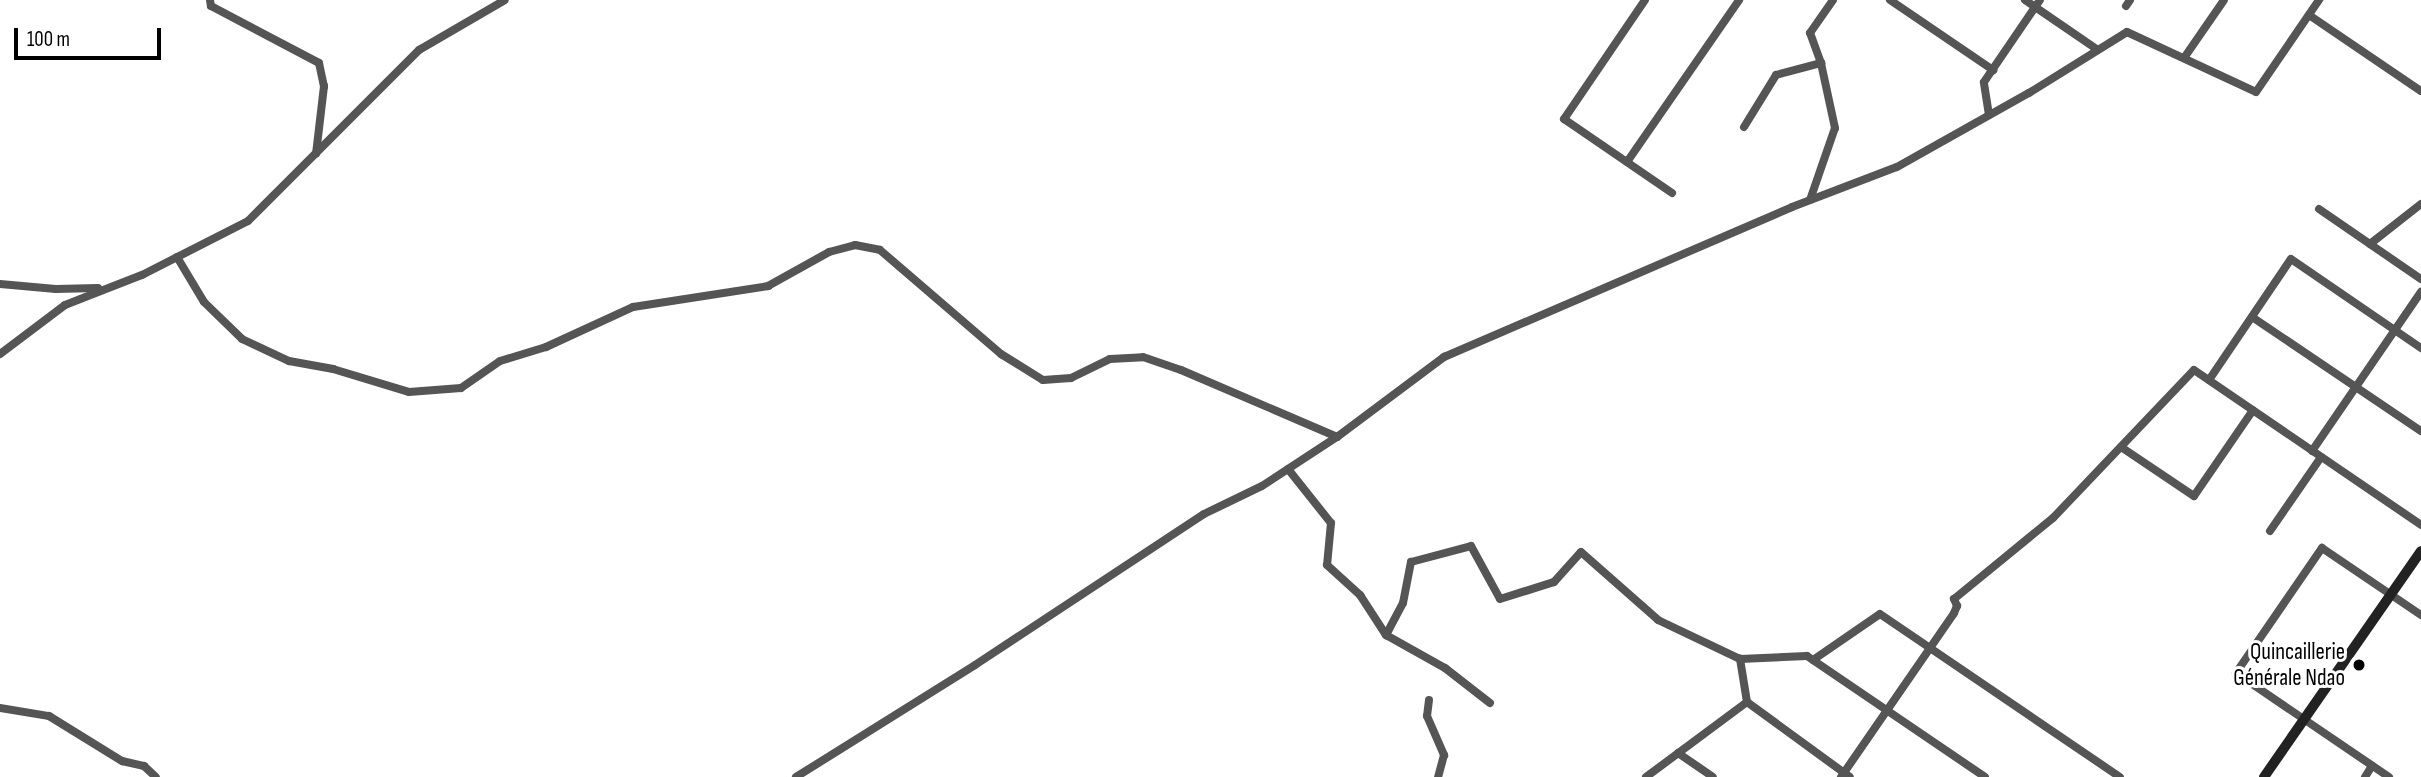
<!DOCTYPE html>
<html>
<head>
<meta charset="utf-8">
<style>
	body { margin:0 }
	#map { position:relative; width:2421px; height:777px; overflow:hidden; background:#fff; font-family:"Sofia Sans Condensed",sans-serif }
	div>[style] { position:absolute }
	.street>* { height:8px; margin:-4px; padding:0 4px; transform-origin:4px; border-radius:4px; background:#555 }
	.secondary>* { height:10px; margin:-5px; padding:0 5px; transform-origin:5px; border-radius:5px; background:#222 }
	.dots>* { width:19px; height:19px; translate:-50% -50%; box-sizing:border-box; border:4px solid #fff; border-radius:50% }
	span { translate:-50% -50%; white-space:nowrap; text-align:center; line-height:1.15; -webkit-text-stroke:6px #fff; paint-order:stroke }
	.poi-label { font-size:23px; color:#000 }
	.right { translate:-100% -50%; text-align:right }
	.scale { position:absolute; left:14px; top:28px; width:147px; height:32px; box-sizing:border-box; border:4px solid #000; border-top:0; padding-left:9px; font-size:21px; line-height:24px; white-space:nowrap; color:#000; -webkit-text-stroke:5px #fff; paint-order:stroke }
</style>
</head>
<body>
<div id="map">
	<div class="street">
		<div style="left:210px;top:0;width:6px;rotate:81deg"></div>
		<div style="left:211px;top:6px;width:122px;rotate:27.8deg"></div>
		<div style="left:319px;top:63px;width:24px;rotate:78deg"></div>
		<div style="left:324px;top:86px;width:68px;rotate:96.7deg"></div>
		<div style="left:1645px;top:0;width:144px;rotate:124.2deg"></div>
		<div style="left:1564px;top:119px;width:131px;rotate:34.4deg"></div>
		<div style="left:1890px;top:0;width:125px;rotate:34.2deg"></div>
		<div style="left:2025px;top:0;width:88px;rotate:34.4deg"></div>
		<div style="left:2126px;top:6px;width:7px;rotate:-56deg"></div>
		<div style="left:2309px;top:15px;width:135px;rotate:34.2deg"></div>
		<div style="left:2184px;top:58px;width:70px;rotate:-55.4deg"></div>
		<div style="left:1989px;top:115px;width:33px;rotate:-99deg"></div>
		<div style="left:1984px;top:82px;width:99px;rotate:-55.7deg"></div>
		<div style="left:1744px;top:127px;width:61px;rotate:-58.4deg"></div>
		<div style="left:1776px;top:75px;width:47px;rotate:-14.9deg"></div>
		<div style="left:1627px;top:162px;width:197px;rotate:-55.3deg"></div>
		<div style="left:1810px;top:200px;width:76px;rotate:-70.9deg"></div>
		<div style="left:1835px;top:128px;width:66px;rotate:-102.2deg"></div>
		<div style="left:1821px;top:63px;width:32px;rotate:-110deg"></div>
		<div style="left:1810px;top:33px;width:40px;rotate:-55.1deg"></div>
		<div style="left:2319px;top:209px;width:124px;rotate:34.5deg"></div>
		<div style="left:2370px;top:244px;width:65px;rotate:-38.1deg"></div>
		<div style="left:177px;top:257px;width:52px;rotate:59deg"></div>
		<div style="left:204px;top:302px;width:53px;rotate:44.2deg"></div>
		<div style="left:242px;top:339px;width:52px;rotate:25.1deg"></div>
		<div style="left:289px;top:361px;width:45px;rotate:10.3deg"></div>
		<div style="left:333px;top:369px;width:79px;rotate:16.8deg"></div>
		<div style="left:409px;top:392px;width:52px;rotate:-4.4deg"></div>
		<div style="left:461px;top:388px;width:47px;rotate:-34.7deg"></div>
		<div style="left:500px;top:361px;width:48px;rotate:-16.9deg"></div>
		<div style="left:546px;top:347px;width:96px;rotate:-24.7deg"></div>
		<div style="left:633px;top:307px;width:137px;rotate:-8.8deg"></div>
		<div style="left:768px;top:286px;width:70px;rotate:-29.1deg"></div>
		<div style="left:829px;top:252px;width:27px;rotate:-15deg"></div>
		<div style="left:855px;top:245px;width:25px;rotate:11deg"></div>
		<div style="left:880px;top:250px;width:160px;rotate:40.7deg"></div>
		<div style="left:1001px;top:354px;width:49px;rotate:31.8deg"></div>
		<div style="left:1043px;top:380px;width:28px;rotate:-4deg"></div>
		<div style="left:1071px;top:378px;width:43px;rotate:-26deg"></div>
		<div style="left:1110px;top:359px;width:33px;rotate:-3deg"></div>
		<div style="left:1143px;top:357px;width:40px;rotate:18.9deg"></div>
		<div style="left:1181px;top:370px;width:170px;rotate:23.2deg"></div>
		<div style="left:0;top:284px;width:56px;rotate:5.1deg"></div>
		<div style="left:56px;top:289px;width:42px;rotate:-1.4deg"></div>
		<div style="left:2252px;top:317px;width:204px;rotate:34deg"></div>
		<div style="left:0;top:354px;width:81px;rotate:-37deg"></div>
		<div style="left:65px;top:305px;width:83px;rotate:-21.3deg"></div>
		<div style="left:142px;top:275px;width:119px;rotate:-27deg"></div>
		<div style="left:248px;top:221px;width:242px;rotate:-45deg"></div>
		<div style="left:419px;top:50px;width:99px;rotate:-30.2deg"></div>
		<div style="left:2209px;top:380px;width:146px;rotate:-55.9deg"></div>
		<div style="left:2291px;top:259px;width:158px;rotate:34.4deg"></div>
		<div style="left:2121px;top:447px;width:88px;rotate:33.9deg"></div>
		<div style="left:2194px;top:496px;width:104px;rotate:-55.5deg"></div>
		<div style="left:2312px;top:451px;width:193px;rotate:-55.6deg"></div>
		<div style="left:1288px;top:469px;width:69px;rotate:51.5deg"></div>
		<div style="left:1331px;top:523px;width:42px;rotate:95.4deg"></div>
		<div style="left:1327px;top:565px;width:45px;rotate:42.3deg"></div>
		<div style="left:1360px;top:595px;width:48px;rotate:57deg"></div>
		<div style="left:1386px;top:635px;width:68px;rotate:29.2deg"></div>
		<div style="left:1445px;top:668px;width:57px;rotate:37.9deg"></div>
		<div style="left:2270px;top:531px;width:90px;rotate:-55.4deg"></div>
		<div style="left:1386px;top:635px;width:36px;rotate:-62deg"></div>
		<div style="left:1403px;top:603px;width:42px;rotate:-79deg"></div>
		<div style="left:1411px;top:562px;width:62px;rotate:-14.9deg"></div>
		<div style="left:1471px;top:546px;width:60px;rotate:61.3deg"></div>
		<div style="left:1500px;top:599px;width:57px;rotate:-17.5deg"></div>
		<div style="left:1554px;top:582px;width:40px;rotate:-48deg"></div>
		<div style="left:1581px;top:552px;width:103px;rotate:41.4deg"></div>
		<div style="left:1658px;top:620px;width:91px;rotate:25.4deg"></div>
		<div style="left:1813px;top:660px;width:81px;rotate:-34.5deg"></div>
		<div style="left:1880px;top:614px;width:290px;rotate:34.2deg"></div>
		<div style="left:1429px;top:700px;width:16px;rotate:97deg"></div>
		<div style="left:1427px;top:716px;width:43px;rotate:66.4deg"></div>
		<div style="left:1444px;top:755px;width:23px;rotate:105deg"></div>
		<div style="left:1747px;top:702px;width:127px;rotate:36.1deg"></div>
		<div style="left:0;top:708px;width:50px;rotate:9.3deg"></div>
		<div style="left:49px;top:716px;width:86px;rotate:31.7deg"></div>
		<div style="left:122px;top:761px;width:23px;rotate:13deg"></div>
		<div style="left:144px;top:766px;width:16px;rotate:43deg"></div>
		<div style="left:1678px;top:753px;width:42px;rotate:34.4deg"></div>
		<div style="left:796px;top:777px;width:211px;rotate:-32deg"></div>
		<div style="left:975px;top:665px;width:274px;rotate:-33.4deg"></div>
		<div style="left:1204px;top:514px;width:64px;rotate:-25.8deg"></div>
		<div style="left:1262px;top:486px;width:90px;rotate:-33.2deg"></div>
		<div style="left:1337px;top:437px;width:134px;rotate:-36.8deg"></div>
		<div style="left:1444px;top:357px;width:379px;rotate:-23.3deg"></div>
		<div style="left:1792px;top:207px;width:112px;rotate:-20.9deg"></div>
		<div style="left:1897px;top:167px;width:151px;rotate:-29.3deg"></div>
		<div style="left:2029px;top:93px;width:115px;rotate:-31.9deg"></div>
		<div style="left:2127px;top:32px;width:142px;rotate:24.9deg"></div>
		<div style="left:2256px;top:92px;width:112px;rotate:-55.6deg"></div>
		<div style="left:1646px;top:777px;width:126px;rotate:-36.6deg"></div>
		<div style="left:1747px;top:702px;width:44px;rotate:-99.2deg"></div>
		<div style="left:1740px;top:659px;width:67px;rotate:-2.6deg"></div>
		<div style="left:1807px;top:656px;width:215px;rotate:34.2deg"></div>
		<div style="left:1841px;top:777px;width:199px;rotate:-55.4deg"></div>
		<div style="left:1954px;top:613px;width:8px;rotate:-67deg"></div>
		<div style="left:1957px;top:606px;width:8px;rotate:-113deg"></div>
		<div style="left:1954px;top:599px;width:128px;rotate:-39.3deg"></div>
		<div style="left:2053px;top:518px;width:204px;rotate:-46.4deg"></div>
		<div style="left:2194px;top:370px;width:275px;rotate:34.3deg"></div>
		<div style="left:2365px;top:777px;width:13px;rotate:-58deg"></div>
		<div style="left:2389px;top:777px;width:185px;rotate:-145.8deg"></div>
		<div style="left:2236px;top:673px;width:152px;rotate:-55.5deg"></div>
		<div style="left:2322px;top:548px;width:120px;rotate:34.1deg"></div>
	</div>
	<div class="secondary">
		<div style="left:2264px;top:777px;width:275px;rotate:-55.2deg"></div>
	</div>
	<div class="dots">
		<div style="left:2359px;top:665px;background:#000"></div>
	</div>
	<div class="poi-label">
		<span class="right" style="left:2345px;top:665px">Quincaillerie<br>Générale Ndao</span>
	</div>
	<div class="scale">100 m</div>
</div>
</body>
</html>
